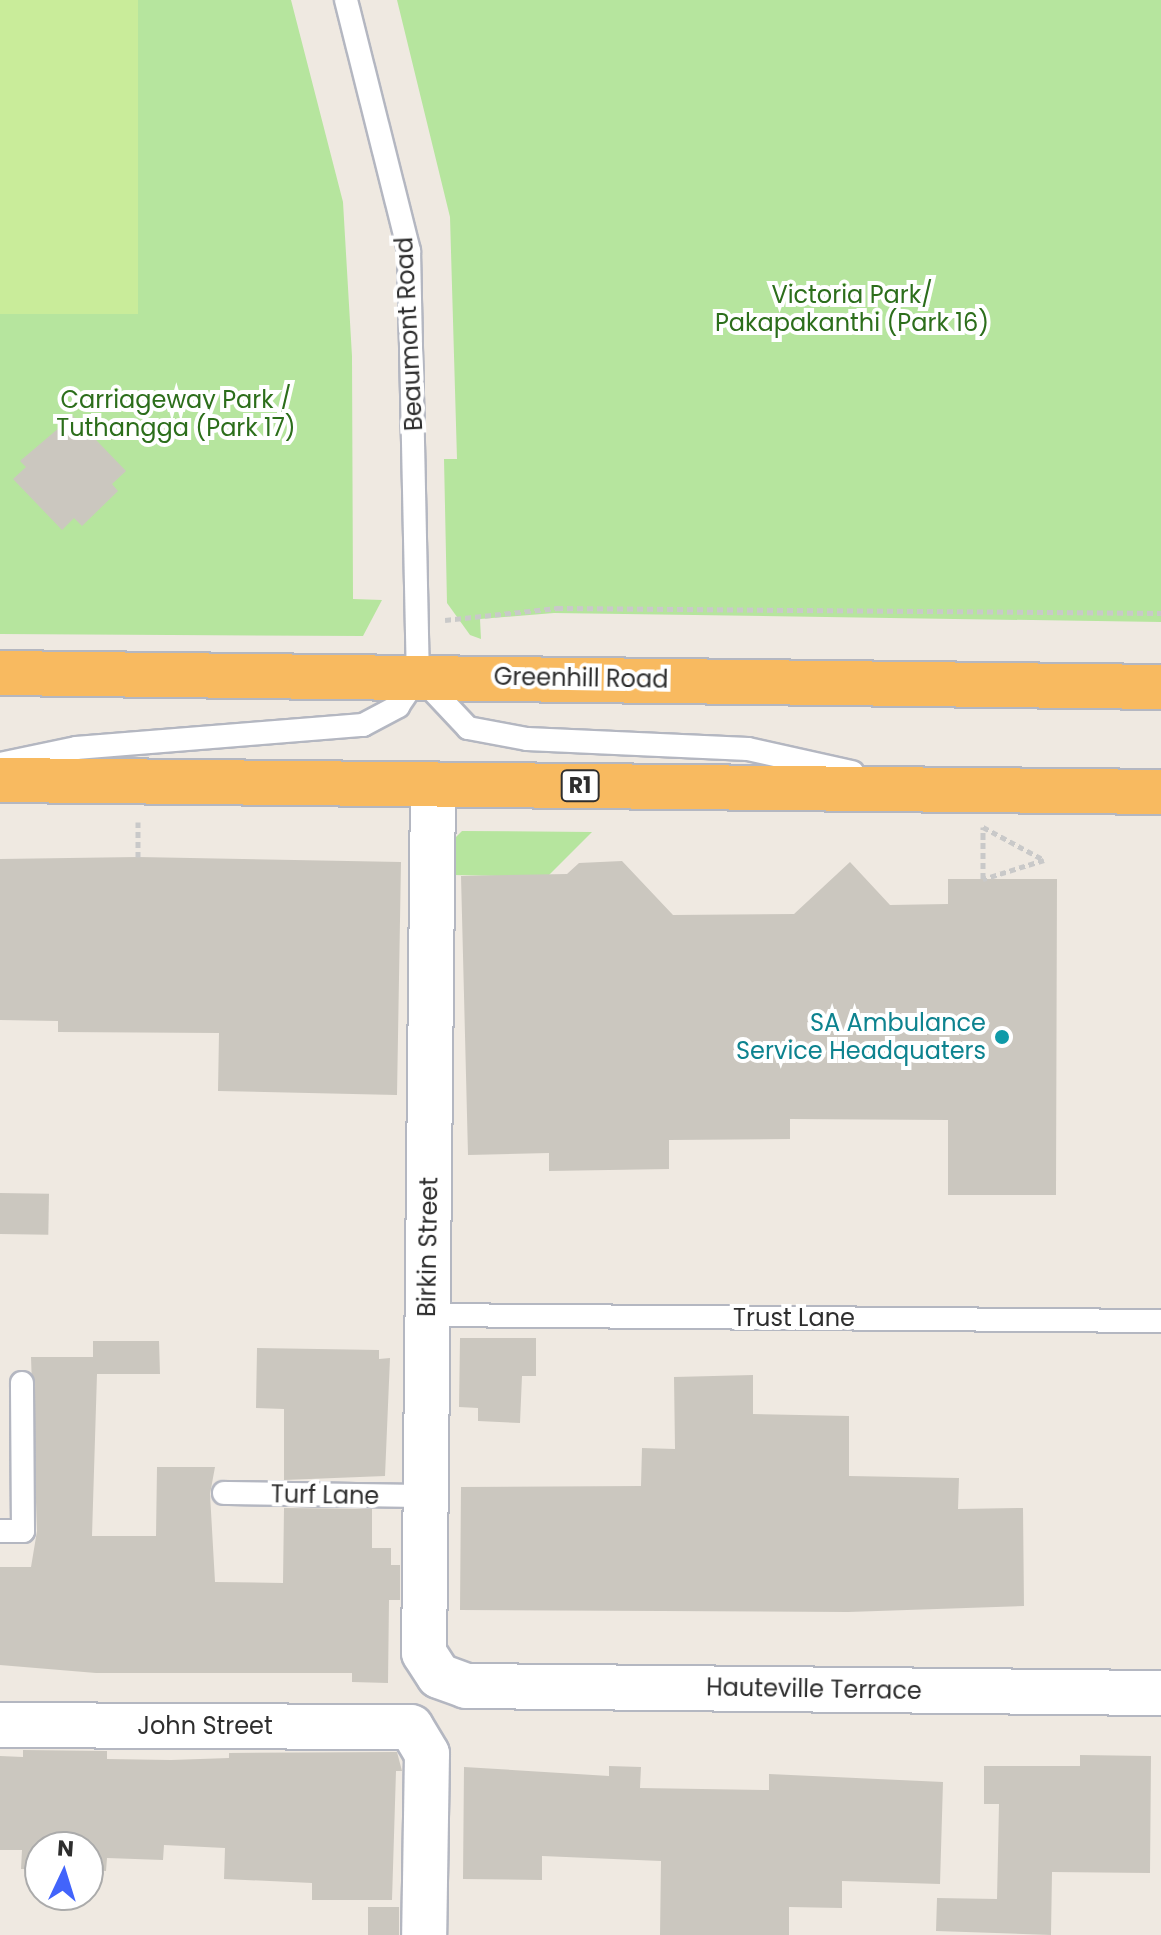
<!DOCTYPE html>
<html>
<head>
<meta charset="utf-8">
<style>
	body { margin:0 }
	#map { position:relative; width:1161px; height:1935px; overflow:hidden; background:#efe9e1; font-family:Poppins,sans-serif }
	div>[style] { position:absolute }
	.green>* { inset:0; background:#b6e59e }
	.pitch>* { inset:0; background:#c9ec9a; transform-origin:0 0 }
	.building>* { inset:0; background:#cbc7bf; transform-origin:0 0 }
	.path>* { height:5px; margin-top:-2.5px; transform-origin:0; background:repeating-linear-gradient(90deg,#c9c9c9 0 6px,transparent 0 10px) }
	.roads { filter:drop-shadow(2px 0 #b4b7c1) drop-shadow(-2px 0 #b4b7c1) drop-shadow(0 2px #b4b7c1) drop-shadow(0 -2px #b4b7c1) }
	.service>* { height:22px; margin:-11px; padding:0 11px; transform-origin:11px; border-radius:11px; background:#fff }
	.minor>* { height:44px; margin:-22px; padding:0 22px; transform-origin:22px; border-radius:22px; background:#fff }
	.trunk>* { height:44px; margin:-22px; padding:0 22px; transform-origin:22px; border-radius:22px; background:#f8ba60 }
	.dots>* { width:22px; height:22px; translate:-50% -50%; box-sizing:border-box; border:4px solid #fff; border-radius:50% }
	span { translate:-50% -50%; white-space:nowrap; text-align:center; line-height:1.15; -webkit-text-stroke:8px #fff; paint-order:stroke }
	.shield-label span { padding:2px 6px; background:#fff; border:2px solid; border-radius:6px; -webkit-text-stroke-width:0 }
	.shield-label { font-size:22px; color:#2e2e2e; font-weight:700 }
	.park-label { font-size:24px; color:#2c6e1b }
	.street-label { font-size:24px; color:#2e2e2e }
	.culture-label { font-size:24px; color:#0d838f }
	.right { translate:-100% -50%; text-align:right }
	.north { position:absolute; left:24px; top:1831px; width:80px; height:80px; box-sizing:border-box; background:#fff; border:2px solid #ababab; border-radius:50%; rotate:4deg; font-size:22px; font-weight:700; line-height:32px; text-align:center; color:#2e2e2e }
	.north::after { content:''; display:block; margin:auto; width:28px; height:36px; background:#4264fb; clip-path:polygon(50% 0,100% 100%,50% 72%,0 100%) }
</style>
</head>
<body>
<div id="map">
	<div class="green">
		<div style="clip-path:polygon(0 0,291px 0,343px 202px,352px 356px,353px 599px,382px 600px,363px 636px,0 634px)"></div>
		<div style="clip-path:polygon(397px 0,1161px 0,1161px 622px,554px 613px,480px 619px,481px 639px,470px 635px,447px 603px,444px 459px,457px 459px,450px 217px)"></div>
		<div style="clip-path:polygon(462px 831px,592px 832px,547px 877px,455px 875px,456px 837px)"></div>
	</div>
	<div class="pitch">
		<div style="left:0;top:0;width:138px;height:314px"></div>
	</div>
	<div class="building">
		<div style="clip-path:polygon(73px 416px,126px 471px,112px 484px,118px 491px,82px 526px,74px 518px,62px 530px,13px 479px,26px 467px,20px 461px)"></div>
		<div style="clip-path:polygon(138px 857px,401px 862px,397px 1095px,218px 1091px,219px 1033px,58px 1032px,58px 1021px,0 1020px,0 859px)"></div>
		<div style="clip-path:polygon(622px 861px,673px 915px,794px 914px,850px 862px,890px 905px,948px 904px,948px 879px,1057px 879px,1056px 1195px,948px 1195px,948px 1120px,790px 1119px,790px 1139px,669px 1140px,669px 1169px,549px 1171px,549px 1153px,468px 1155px,461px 876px,567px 874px,579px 863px)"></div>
		<div style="left:0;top:1193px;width:49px;height:41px;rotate:1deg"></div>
		<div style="clip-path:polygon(460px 1338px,536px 1338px,536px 1376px,522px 1376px,520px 1423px,478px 1421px,478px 1408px,459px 1407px)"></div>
		<div style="clip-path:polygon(93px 1341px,159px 1341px,160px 1374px,97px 1374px,92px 1536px,156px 1536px,157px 1467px,215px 1467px,210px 1494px,215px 1582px,283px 1583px,284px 1508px,372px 1509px,372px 1548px,391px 1548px,391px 1565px,400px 1565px,400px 1600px,389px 1600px,388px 1683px,352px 1682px,352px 1673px,96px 1673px,0 1665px,0 1567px,31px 1567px,37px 1531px,31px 1357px,93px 1357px)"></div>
		<div style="clip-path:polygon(257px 1348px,379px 1350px,379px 1359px,390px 1358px,385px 1476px,284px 1480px,284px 1409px,256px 1408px)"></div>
		<div style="clip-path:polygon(753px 1375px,753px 1414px,849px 1416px,849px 1476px,959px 1478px,958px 1509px,1023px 1508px,1024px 1606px,848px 1612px,460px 1610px,461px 1487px,641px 1486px,642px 1448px,675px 1449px,674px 1377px)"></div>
		<div style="clip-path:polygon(23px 1750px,107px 1751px,107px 1759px,171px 1760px,229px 1758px,229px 1753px,397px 1752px,402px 1771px,396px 1771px,392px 1900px,312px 1900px,312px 1883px,224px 1879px,225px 1848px,164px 1845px,163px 1860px,107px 1858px,106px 1871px,88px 1870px,88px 1847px,40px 1847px,40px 1869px,21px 1869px,22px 1850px,0 1850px,0 1756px,23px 1757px)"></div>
		<div style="clip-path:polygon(1080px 1755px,1151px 1756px,1150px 1873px,1052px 1872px,1051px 1935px,936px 1931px,937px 1898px,997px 1899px,999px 1804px,984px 1804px,984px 1766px,1080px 1766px)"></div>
		<div style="clip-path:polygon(609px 1766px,641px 1767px,640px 1788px,769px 1790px,769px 1774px,943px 1782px,940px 1884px,842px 1881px,842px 1908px,789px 1907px,789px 1935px,660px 1935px,661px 1861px,542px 1856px,542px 1880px,463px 1879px,464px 1767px,609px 1776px)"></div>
		<div style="left:368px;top:1907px;width:31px;height:28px"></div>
	</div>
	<div class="path">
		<div style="left:445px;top:620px;width:113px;rotate:-6.1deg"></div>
		<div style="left:557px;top:608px;width:604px;rotate:0.47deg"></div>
		<div style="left:983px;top:827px;width:69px;rotate:28.4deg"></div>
		<div style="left:1044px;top:860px;width:64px;rotate:162.7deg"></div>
		<div style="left:983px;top:879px;width:52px;rotate:-90deg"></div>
		<div style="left:138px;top:857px;width:35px;rotate:-90deg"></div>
	</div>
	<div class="roads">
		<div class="service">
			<div style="left:346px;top:0;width:259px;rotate:75.9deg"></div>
			<div style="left:409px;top:251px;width:424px;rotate:88.8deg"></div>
			<div style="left:420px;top:677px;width:70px;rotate:46.7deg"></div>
			<div style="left:468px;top:728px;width:60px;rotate:10.6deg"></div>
			<div style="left:527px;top:739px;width:221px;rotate:2.6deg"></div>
			<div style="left:748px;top:749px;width:107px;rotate:12.5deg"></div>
			<div style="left:0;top:764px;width:78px;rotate:-11.9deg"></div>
			<div style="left:76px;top:748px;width:288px;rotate:-4.6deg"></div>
			<div style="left:363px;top:725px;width:40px;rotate:-28deg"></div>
			<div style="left:398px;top:706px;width:36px;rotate:-56deg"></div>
			<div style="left:427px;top:1315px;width:734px;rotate:0.47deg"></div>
			<div style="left:224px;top:1493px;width:201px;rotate:0.9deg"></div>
			<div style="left:0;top:1531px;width:23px"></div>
			<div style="left:23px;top:1531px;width:148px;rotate:-90.4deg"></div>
		</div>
		<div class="minor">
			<div style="left:433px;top:785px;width:868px;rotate:90.59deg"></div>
			<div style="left:424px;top:1653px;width:27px;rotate:57deg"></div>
			<div style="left:439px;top:1676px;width:29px;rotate:20deg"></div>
			<div style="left:466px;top:1686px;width:695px;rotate:0.58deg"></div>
			<div style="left:0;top:1725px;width:411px;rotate:0.3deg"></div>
			<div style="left:411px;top:1727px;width:31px;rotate:59deg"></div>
			<div style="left:427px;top:1754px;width:181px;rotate:90.9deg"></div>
		</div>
		<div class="trunk">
			<div style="left:0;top:673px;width:1161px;rotate:0.69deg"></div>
			<div style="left:0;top:780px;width:1161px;rotate:0.59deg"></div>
		</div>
	</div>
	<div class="dots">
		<div style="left:1002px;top:1037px;background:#0f9aa8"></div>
	</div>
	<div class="shield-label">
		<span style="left:580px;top:786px">R1</span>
	</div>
	<div class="park-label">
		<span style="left:852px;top:309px">Victoria Park/<br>Pakapakanthi (Park 16)</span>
		<span style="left:176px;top:414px">Carriageway Park /<br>Tuthangga (Park 17)</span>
	</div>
	<div class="street-label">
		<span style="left:409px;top:334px;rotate:-93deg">Beaumont Road</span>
		<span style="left:581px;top:678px;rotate:1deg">Greenhill Road</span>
		<span style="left:428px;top:1247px;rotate:-89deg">Birkin Street</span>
		<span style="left:794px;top:1318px">Trust Lane</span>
		<span style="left:325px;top:1495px;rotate:1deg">Turf Lane</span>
		<span style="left:814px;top:1689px;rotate:1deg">Hauteville Terrace</span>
		<span style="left:205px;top:1726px">John Street</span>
	</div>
	<div class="culture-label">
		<span class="right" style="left:986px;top:1037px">SA Ambulance<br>Service Headquaters</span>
	</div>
	<div class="north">N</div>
</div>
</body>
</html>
